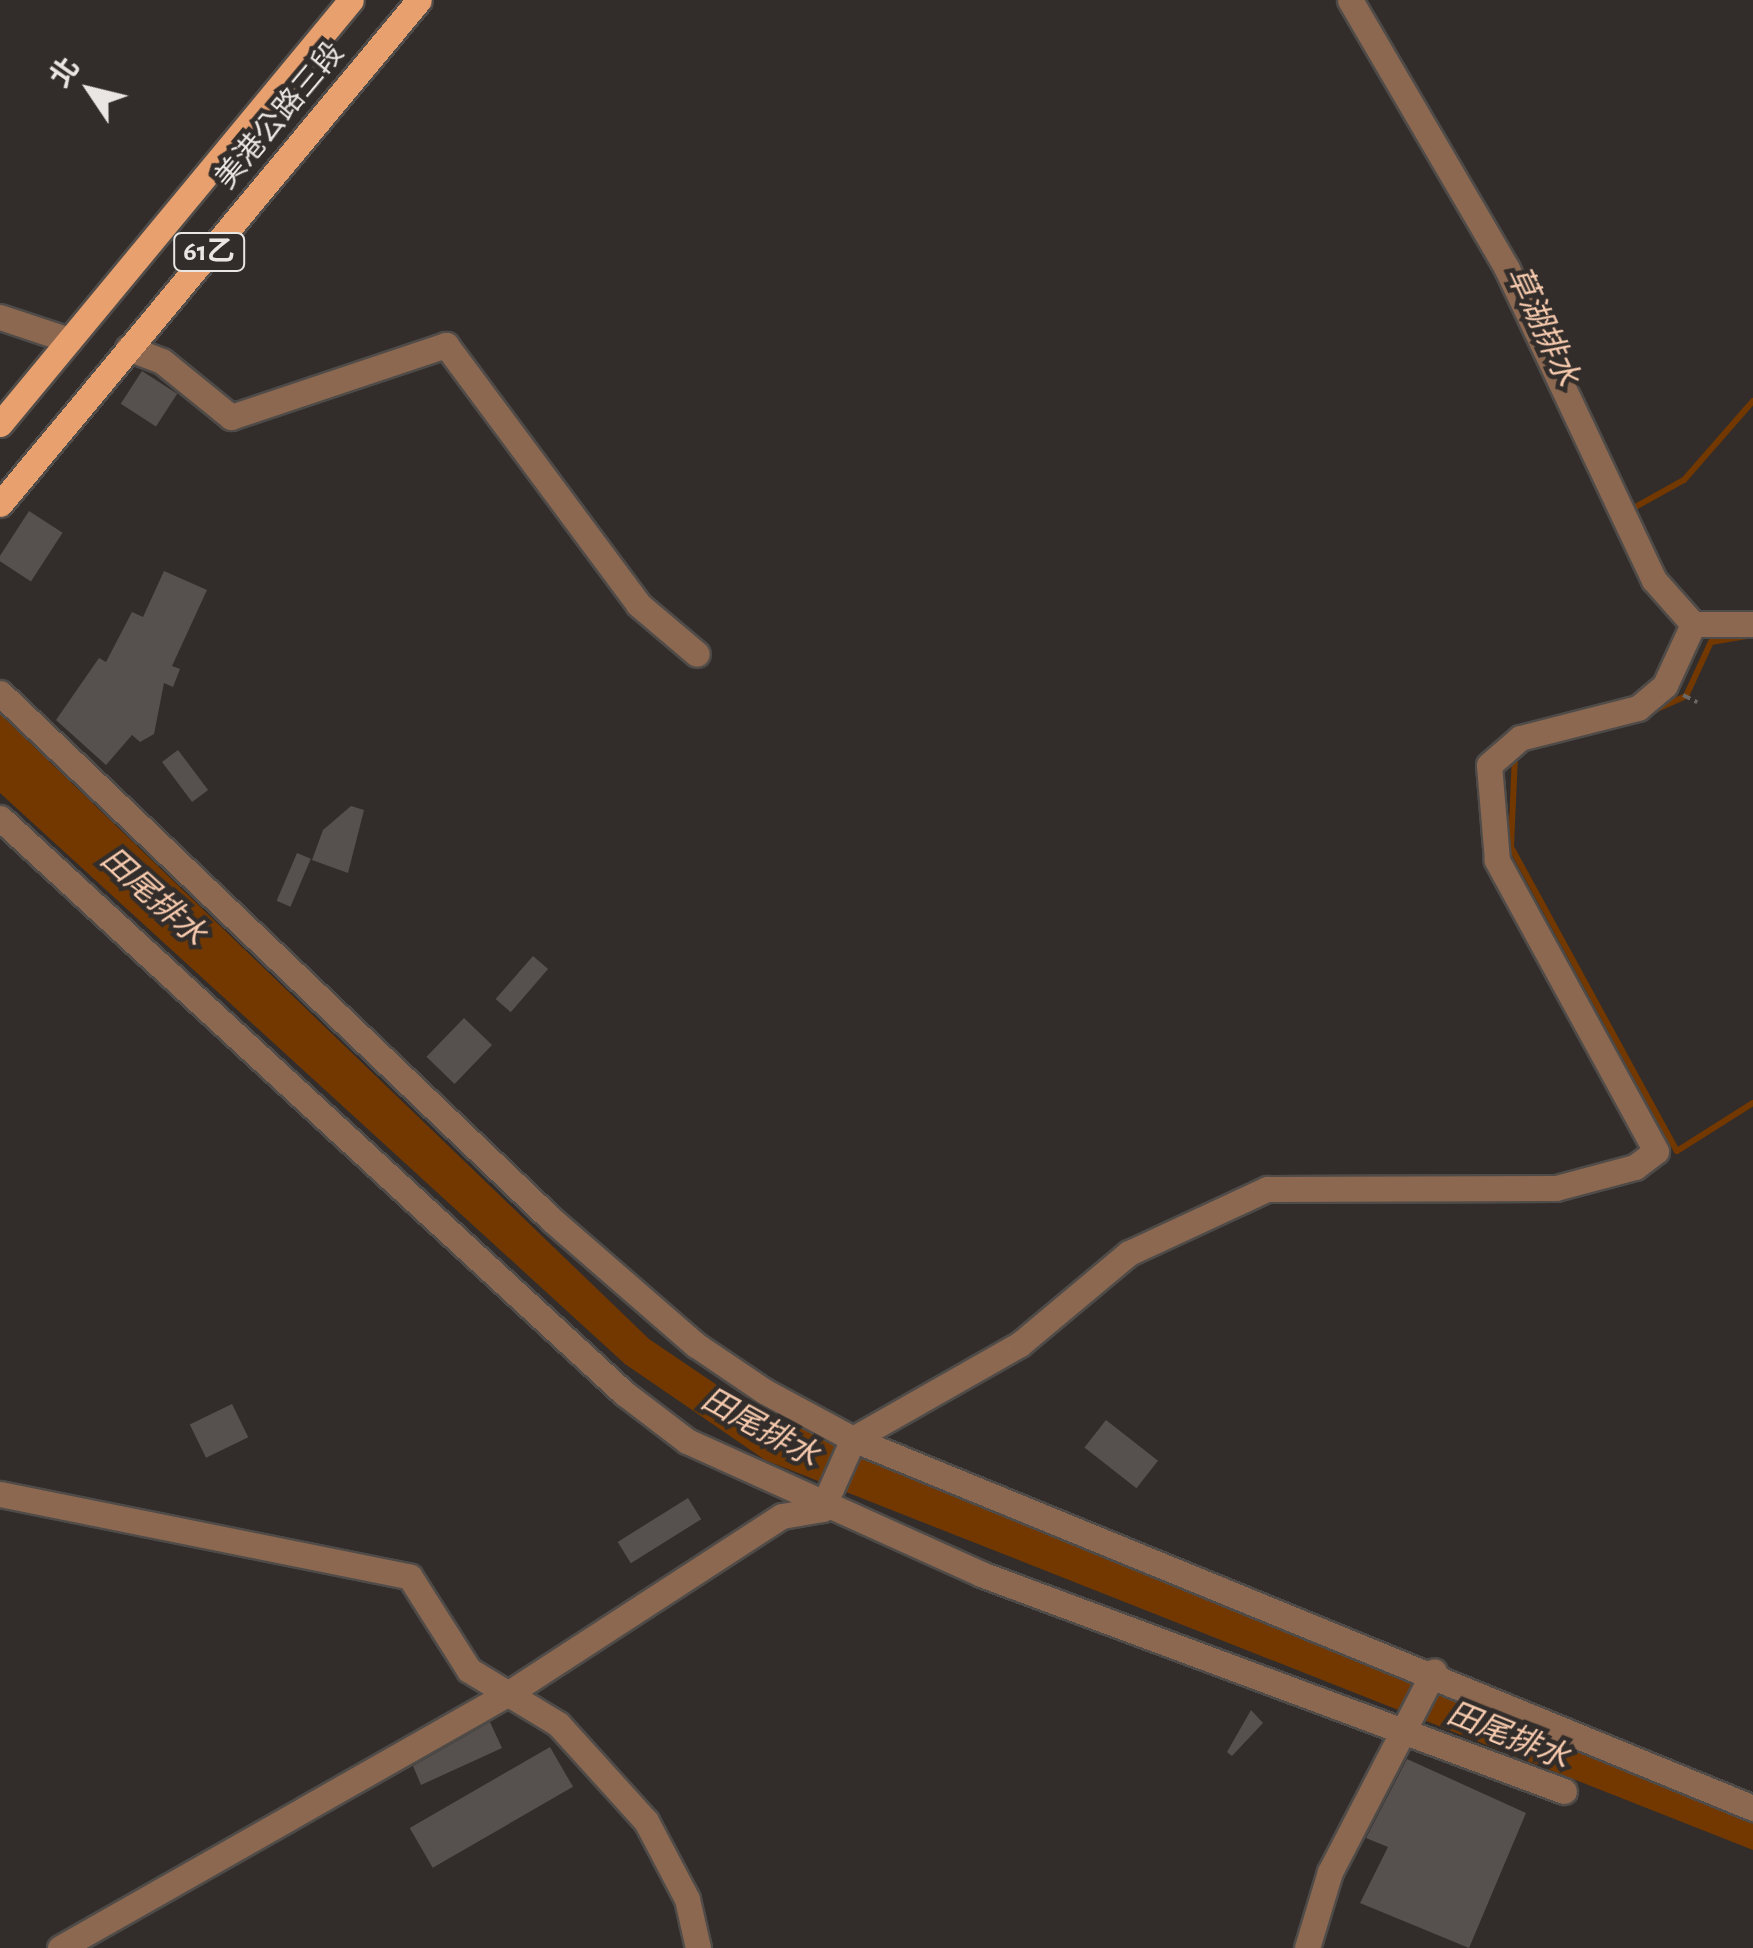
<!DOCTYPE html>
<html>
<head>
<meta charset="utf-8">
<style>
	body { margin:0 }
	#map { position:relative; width:1753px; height:1948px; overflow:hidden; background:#322d2a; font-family:"Alegreya Sans","Noto Sans TC",sans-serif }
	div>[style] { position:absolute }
	.water>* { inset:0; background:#733800 }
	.stream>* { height:6px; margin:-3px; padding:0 3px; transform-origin:3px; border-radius:3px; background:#733800 }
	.building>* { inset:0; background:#56514e; transform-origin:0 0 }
	.path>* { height:4px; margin-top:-2px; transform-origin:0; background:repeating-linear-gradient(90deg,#6b6764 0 8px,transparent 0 13px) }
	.roads { filter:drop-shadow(2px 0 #4f4b48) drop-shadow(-2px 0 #4f4b48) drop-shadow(0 2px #4f4b48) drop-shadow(0 -2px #4f4b48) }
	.minor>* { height:25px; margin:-12.5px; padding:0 12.5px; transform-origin:12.5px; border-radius:12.5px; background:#8c6851 }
	.major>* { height:25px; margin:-12.5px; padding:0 12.5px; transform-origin:12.5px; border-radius:12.5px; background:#e9a06f }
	span { translate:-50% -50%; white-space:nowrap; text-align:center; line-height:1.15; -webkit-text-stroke:9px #322d2a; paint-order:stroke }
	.shield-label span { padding:2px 8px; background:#322d2a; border:2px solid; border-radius:8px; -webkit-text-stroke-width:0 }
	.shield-label { font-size:28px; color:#e9e6e4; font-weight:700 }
	.street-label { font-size:30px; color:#e9e6e4 }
	.water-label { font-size:32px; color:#f8cbaf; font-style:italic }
	.north { position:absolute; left:40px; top:40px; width:100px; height:100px; -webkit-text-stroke:8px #322d2a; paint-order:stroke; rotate:305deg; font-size:28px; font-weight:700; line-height:40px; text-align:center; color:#e9e6e4 }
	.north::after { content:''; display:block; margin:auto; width:35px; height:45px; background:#e9e6e4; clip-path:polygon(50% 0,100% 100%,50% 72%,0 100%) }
</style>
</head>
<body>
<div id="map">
	<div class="water">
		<div style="clip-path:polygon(0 714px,649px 1339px,739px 1400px,1753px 1817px,1753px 1850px,765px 1460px,625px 1364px,0 793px)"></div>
	</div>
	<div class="stream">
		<div style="left:1628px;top:511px;width:64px;rotate:-29deg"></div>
		<div style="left:1684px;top:480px;width:105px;rotate:-48.9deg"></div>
		<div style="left:1648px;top:713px;width:42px;rotate:-24.1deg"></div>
		<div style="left:1686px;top:696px;width:60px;rotate:-65.2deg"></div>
		<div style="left:1711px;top:642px;width:42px;rotate:-9.7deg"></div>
		<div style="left:1515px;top:755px;width:92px;rotate:92.5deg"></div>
		<div style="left:1511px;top:847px;width:346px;rotate:61.4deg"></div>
		<div style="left:1677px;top:1151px;width:90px;rotate:-32.3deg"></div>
	</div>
	<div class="building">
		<div style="left:142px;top:371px;width:42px;height:39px;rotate:33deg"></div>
		<div style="left:29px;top:511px;width:40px;height:58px;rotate:33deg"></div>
		<div style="clip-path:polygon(164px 571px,207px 590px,172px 666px,180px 669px,173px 687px,164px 683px,154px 734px,140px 742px,132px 735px,106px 765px,56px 720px,99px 658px,106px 662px,132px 612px,143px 617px)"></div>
		<div style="left:178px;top:750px;width:50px;height:20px;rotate:53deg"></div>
		<div style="clip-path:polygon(351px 806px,364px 810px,348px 873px,312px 860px,323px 830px)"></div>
		<div style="left:297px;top:853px;width:15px;height:52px;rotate:23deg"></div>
		<div style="left:533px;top:956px;width:20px;height:57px;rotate:41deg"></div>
		<div style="left:464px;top:1018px;width:39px;height:54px;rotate:44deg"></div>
		<div style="left:232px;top:1404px;width:37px;height:47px;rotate:64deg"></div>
		<div style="left:1106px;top:1420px;width:66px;height:35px;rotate:38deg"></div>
		<div style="left:688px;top:1498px;width:25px;height:83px;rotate:58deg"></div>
		<div style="clip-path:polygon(1251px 1710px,1263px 1723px,1232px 1756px,1227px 1752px)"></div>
		<div style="clip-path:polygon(490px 1722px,502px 1748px,421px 1785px,413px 1766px)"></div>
		<div style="left:550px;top:1747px;width:46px;height:162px;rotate:60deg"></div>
		<div style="clip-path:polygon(1407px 1759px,1526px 1813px,1469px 1948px,1360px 1903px,1388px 1847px,1366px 1838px)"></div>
	</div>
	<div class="path">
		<div style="left:1683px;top:695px;width:16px;rotate:27deg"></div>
	</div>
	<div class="roads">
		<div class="minor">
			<div style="left:1350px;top:0;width:311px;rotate:59.7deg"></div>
			<div style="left:1507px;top:269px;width:344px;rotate:64.7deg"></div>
			<div style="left:1654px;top:580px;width:59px;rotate:48.4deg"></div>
			<div style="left:1693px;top:624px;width:60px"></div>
			<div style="left:0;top:317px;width:73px;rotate:18.4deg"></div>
			<div style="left:128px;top:348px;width:36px;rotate:21deg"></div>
			<div style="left:162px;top:361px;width:89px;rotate:39.1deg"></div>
			<div style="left:231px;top:417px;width:227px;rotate:-18.5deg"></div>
			<div style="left:446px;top:345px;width:322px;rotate:53.4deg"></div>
			<div style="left:638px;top:604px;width:77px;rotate:40.3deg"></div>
			<div style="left:0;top:693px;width:763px;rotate:43.67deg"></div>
			<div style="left:552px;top:1220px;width:191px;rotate:41deg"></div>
			<div style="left:696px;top:1345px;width:82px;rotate:34.1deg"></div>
			<div style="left:764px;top:1391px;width:101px;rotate:28.3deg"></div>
			<div style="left:853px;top:1439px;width:973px;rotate:22.29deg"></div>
			<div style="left:0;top:818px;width:849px;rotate:42.66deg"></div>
			<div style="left:624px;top:1393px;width:79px;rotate:37.3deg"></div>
			<div style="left:687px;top:1441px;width:323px;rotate:24.3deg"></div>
			<div style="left:981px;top:1574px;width:622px;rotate:20.42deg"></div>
			<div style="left:0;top:1494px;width:418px;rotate:11.4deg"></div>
			<div style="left:410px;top:1577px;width:110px;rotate:57.6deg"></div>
			<div style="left:469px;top:1670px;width:104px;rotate:31.2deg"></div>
			<div style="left:558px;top:1724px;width:131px;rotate:47.8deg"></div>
			<div style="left:646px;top:1821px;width:88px;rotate:62.3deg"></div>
			<div style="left:687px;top:1899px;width:50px;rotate:77.3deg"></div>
			<div style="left:60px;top:1948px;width:516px;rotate:-29.59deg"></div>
			<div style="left:509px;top:1693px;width:325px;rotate:-33deg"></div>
			<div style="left:782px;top:1516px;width:41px;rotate:-9.9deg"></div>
			<div style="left:822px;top:1509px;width:77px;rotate:-66.1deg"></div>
			<div style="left:853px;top:1439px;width:192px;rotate:-29.6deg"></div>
			<div style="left:1020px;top:1344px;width:142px;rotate:-39.9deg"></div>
			<div style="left:1129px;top:1253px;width:152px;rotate:-24.9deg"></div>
			<div style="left:1267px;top:1189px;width:289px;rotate:-0.2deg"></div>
			<div style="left:1556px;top:1188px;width:82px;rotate:-14.9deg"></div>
			<div style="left:1635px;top:1167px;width:26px;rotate:-37deg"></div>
			<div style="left:1656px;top:1151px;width:332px;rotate:-118.7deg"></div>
			<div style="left:1497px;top:860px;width:95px;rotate:-94.8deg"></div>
			<div style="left:1489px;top:765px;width:41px;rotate:-41.1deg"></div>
			<div style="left:1520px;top:738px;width:122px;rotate:-14.3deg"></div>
			<div style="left:1638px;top:708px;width:35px;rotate:-40deg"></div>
			<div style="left:1665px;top:685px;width:67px;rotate:-65.3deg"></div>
			<div style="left:1307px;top:1948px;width:79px;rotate:-73.2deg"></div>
			<div style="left:1330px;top:1872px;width:226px;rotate:-62.6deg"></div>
		</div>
		<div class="major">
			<div style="left:0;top:424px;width:550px;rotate:-50.38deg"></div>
			<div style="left:0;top:504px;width:655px;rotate:-50.26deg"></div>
		</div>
	</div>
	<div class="shield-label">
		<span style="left:209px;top:252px">61乙</span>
	</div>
	<div class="street-label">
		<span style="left:280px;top:116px;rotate:-50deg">美港公路三段</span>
	</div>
	<div class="water-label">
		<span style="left:1542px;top:326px;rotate:65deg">草湖排水</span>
		<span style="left:153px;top:897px;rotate:42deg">田尾排水</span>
		<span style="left:760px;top:1428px;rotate:29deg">田尾排水</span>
		<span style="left:1508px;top:1736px;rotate:22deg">田尾排水</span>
	</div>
	<div class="north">北</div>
</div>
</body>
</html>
